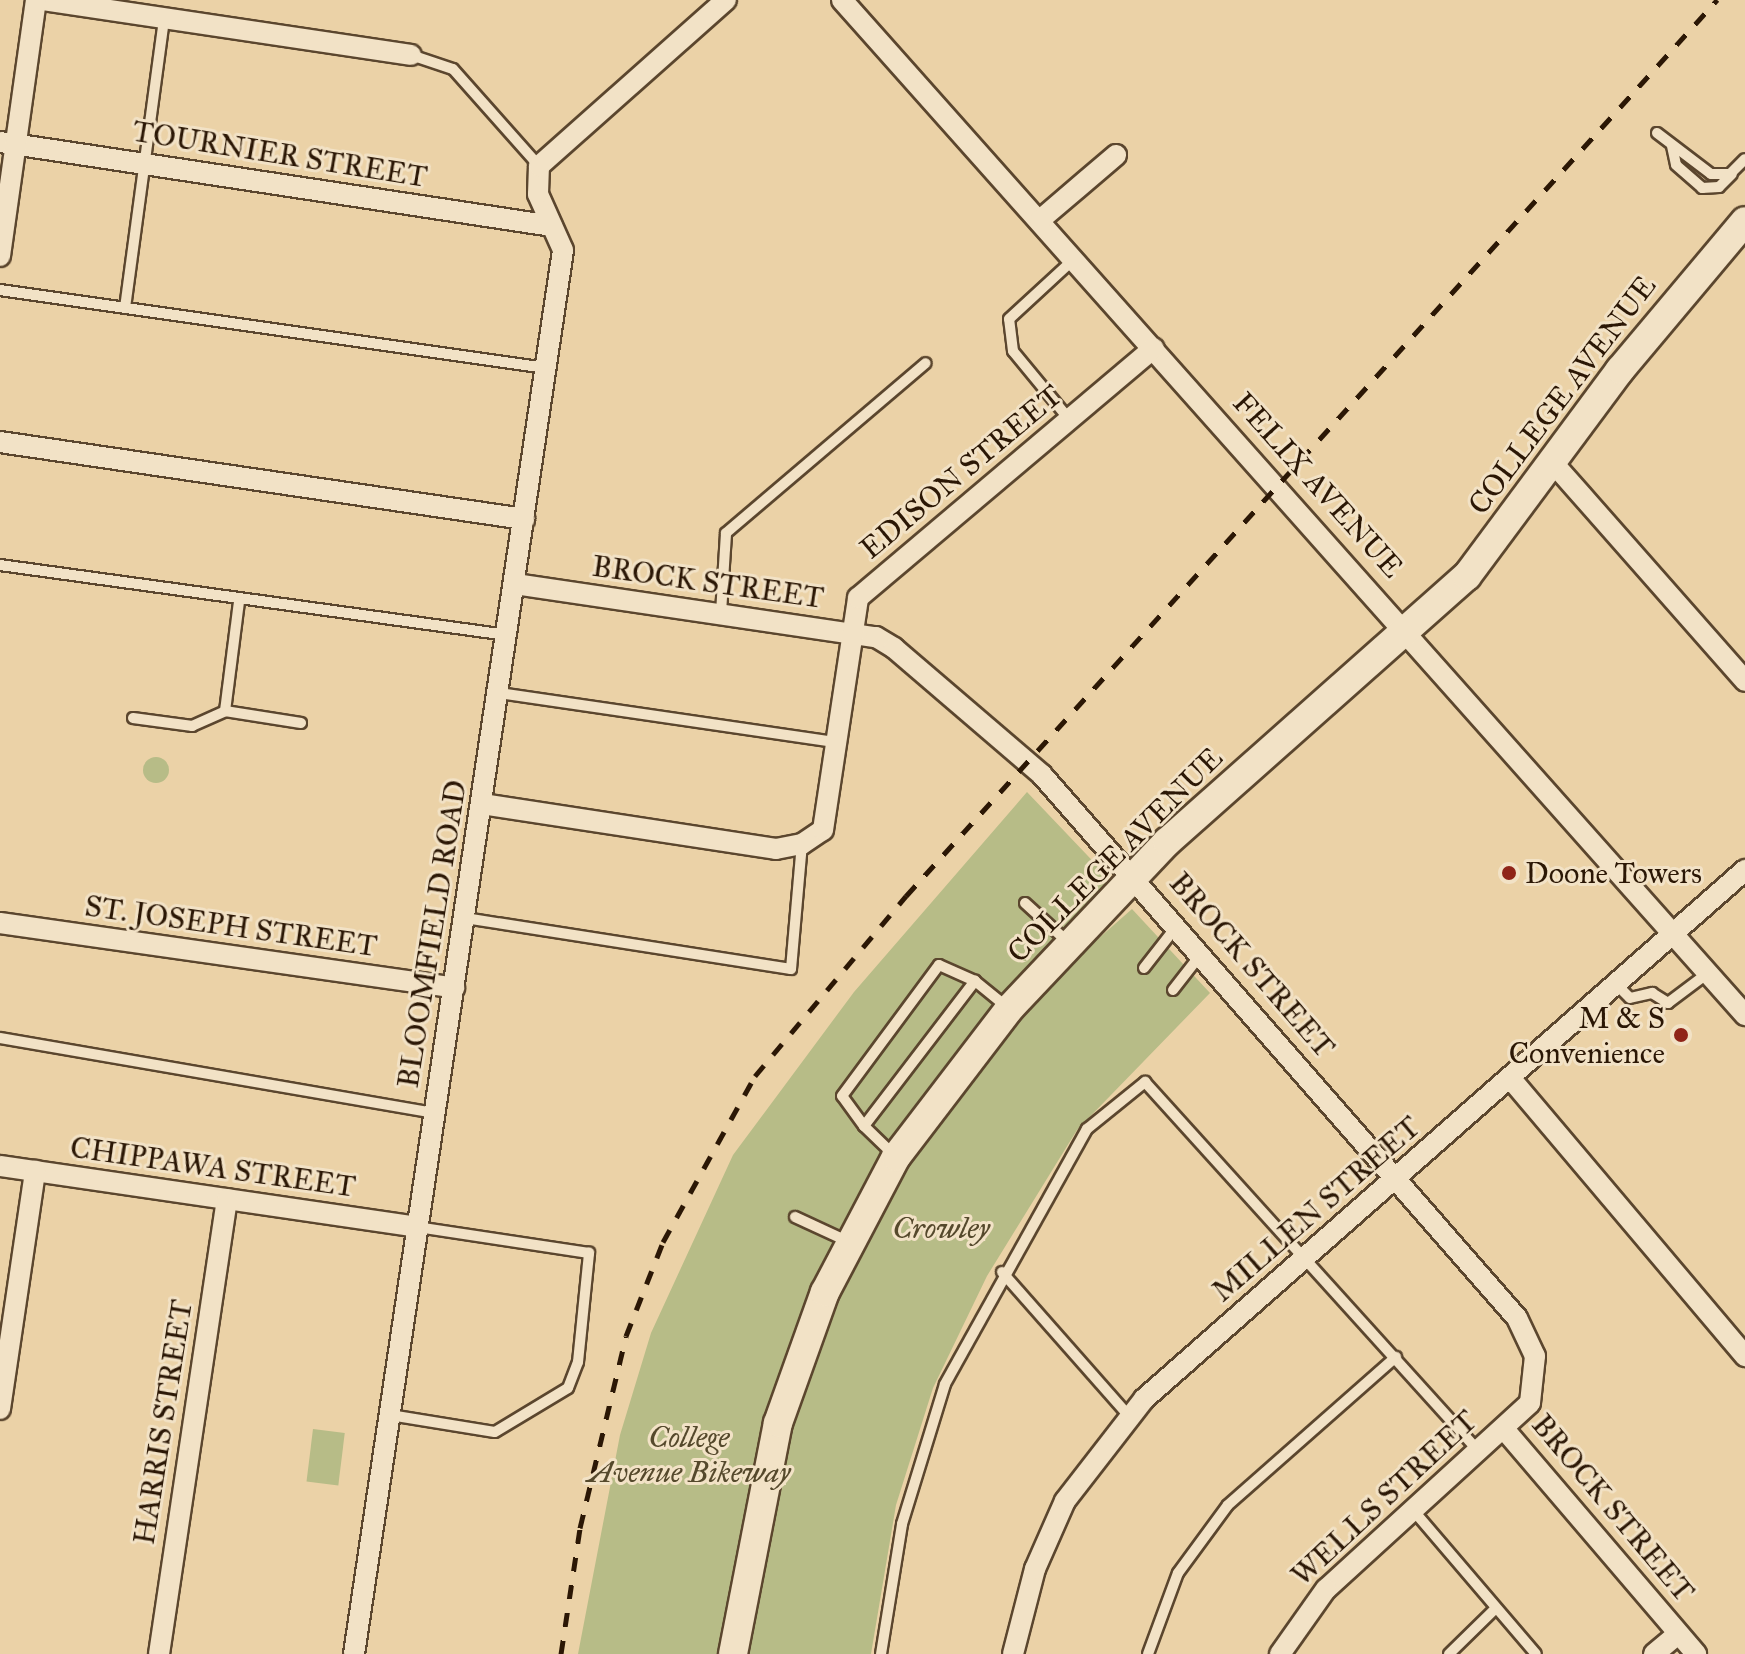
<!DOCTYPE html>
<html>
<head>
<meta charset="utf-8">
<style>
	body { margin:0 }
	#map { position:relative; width:1745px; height:1654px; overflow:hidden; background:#ebd2a7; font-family:"IM FELL Great Primer",serif }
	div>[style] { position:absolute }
	.green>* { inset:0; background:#b7bc87; transform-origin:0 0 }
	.round { border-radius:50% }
	.roads { filter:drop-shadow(2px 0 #5b462e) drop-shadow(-2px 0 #5b462e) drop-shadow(0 2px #5b462e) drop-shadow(0 -2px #5b462e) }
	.lane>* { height:10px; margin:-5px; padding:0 5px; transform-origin:5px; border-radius:5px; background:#f2e2c6 }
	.street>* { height:20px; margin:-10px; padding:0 10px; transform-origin:10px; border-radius:10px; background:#f2e2c6 }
	.secondary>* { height:28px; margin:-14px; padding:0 14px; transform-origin:14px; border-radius:14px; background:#f2e2c6 }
	.rail>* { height:5px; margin-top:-2.5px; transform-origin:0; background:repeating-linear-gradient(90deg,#2b1705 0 14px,transparent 0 28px) }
	.dots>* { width:22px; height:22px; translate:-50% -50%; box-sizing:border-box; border:4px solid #f2e2c6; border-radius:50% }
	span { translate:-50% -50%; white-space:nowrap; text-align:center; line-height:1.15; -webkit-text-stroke:6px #f2e2c6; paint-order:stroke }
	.street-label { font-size:30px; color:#2b1705 }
	.poi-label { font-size:30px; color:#2b1705 }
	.left { translate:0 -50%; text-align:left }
	.right { translate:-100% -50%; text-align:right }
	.park-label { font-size:30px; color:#55492c; font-style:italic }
</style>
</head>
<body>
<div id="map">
	<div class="green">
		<div class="round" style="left:143px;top:757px;width:26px;height:26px"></div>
		<div style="clip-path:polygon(1027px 792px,1107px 876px,1104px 888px,1032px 968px,869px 1177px,850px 1214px,779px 1391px,741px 1536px,723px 1654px,578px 1654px,620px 1435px,651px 1333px,733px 1155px,854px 992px)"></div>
		<div style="clip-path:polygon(1132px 909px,1210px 993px,1077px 1130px,987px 1276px,933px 1388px,896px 1505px,871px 1654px,745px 1654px,794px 1406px,813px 1348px,881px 1202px,1041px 989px)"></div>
		<div style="left:313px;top:1429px;width:32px;height:53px;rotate:7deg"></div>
	</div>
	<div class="roads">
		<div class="lane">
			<div style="left:411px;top:55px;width:44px;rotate:18.4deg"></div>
			<div style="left:453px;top:69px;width:130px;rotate:48.4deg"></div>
			<div style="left:1657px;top:133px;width:68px;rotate:37.2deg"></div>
			<div style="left:1711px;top:174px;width:19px"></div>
			<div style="left:1730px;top:174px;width:21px;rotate:-45deg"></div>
			<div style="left:1672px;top:146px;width:19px;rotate:78deg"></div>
			<div style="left:1676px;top:165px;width:35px;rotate:41deg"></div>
			<div style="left:1702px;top:188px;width:17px;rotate:-3deg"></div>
			<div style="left:1719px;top:187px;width:18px;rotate:-45deg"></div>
			<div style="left:0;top:290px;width:552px;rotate:8.13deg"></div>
			<div style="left:125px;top:308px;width:293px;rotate:-82.3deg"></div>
			<div style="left:1069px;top:419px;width:88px;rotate:-129.5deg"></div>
			<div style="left:1013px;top:351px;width:32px;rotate:-97deg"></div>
			<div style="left:1009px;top:319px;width:88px;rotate:-42.7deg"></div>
			<div style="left:0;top:565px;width:512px;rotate:7.86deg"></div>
			<div style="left:721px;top:613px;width:80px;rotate:-86.4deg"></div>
			<div style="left:726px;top:533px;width:262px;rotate:-40.4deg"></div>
			<div style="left:499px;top:693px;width:341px;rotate:8.3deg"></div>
			<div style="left:225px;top:711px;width:77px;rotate:9deg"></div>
			<div style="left:133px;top:718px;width:60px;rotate:7.7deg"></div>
			<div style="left:192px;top:726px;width:36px;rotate:-24deg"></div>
			<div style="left:225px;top:711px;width:111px;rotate:-82.7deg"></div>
			<div style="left:1025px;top:903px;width:59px;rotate:42.3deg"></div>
			<div style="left:465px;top:918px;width:330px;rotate:8.9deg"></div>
			<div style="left:791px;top:969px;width:125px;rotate:-85deg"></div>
			<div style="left:1144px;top:968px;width:52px;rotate:-52deg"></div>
			<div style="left:1617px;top:985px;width:18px;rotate:45deg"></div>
			<div style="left:1630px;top:998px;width:23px;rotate:-13deg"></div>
			<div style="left:1652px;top:993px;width:19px;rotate:32deg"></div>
			<div style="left:1668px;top:1003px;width:50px;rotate:-36.9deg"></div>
			<div style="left:1173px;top:990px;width:46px;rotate:-52.1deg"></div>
			<div style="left:0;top:1038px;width:441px;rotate:9.8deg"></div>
			<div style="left:864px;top:1126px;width:37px;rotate:-126deg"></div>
			<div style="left:842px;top:1096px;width:163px;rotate:-53.5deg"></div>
			<div style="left:939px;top:965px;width:39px;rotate:24deg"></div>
			<div style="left:895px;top:1156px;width:43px;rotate:-135.9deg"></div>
			<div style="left:864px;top:1126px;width:183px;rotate:-52.6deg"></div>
			<div style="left:975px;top:981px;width:43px;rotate:39.3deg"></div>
			<div style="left:795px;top:1217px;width:60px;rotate:24.8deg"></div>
			<div style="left:1002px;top:1272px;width:192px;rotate:48.6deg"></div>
			<div style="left:390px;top:1415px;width:106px;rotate:9.2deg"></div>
			<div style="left:495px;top:1432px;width:85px;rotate:-31.1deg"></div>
			<div style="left:568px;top:1388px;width:28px;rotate:-69deg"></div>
			<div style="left:578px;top:1362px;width:110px;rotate:-84.2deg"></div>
			<div style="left:589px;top:1253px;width:173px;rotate:-171.4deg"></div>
			<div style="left:1413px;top:1510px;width:189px;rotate:49.5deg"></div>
			<div style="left:881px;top:1654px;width:132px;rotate:-80.8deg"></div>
			<div style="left:902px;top:1524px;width:146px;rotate:-72.9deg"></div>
			<div style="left:945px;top:1384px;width:292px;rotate:-60.9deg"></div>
			<div style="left:1087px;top:1129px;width:75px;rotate:-39deg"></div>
			<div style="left:1145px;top:1082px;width:498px;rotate:47.9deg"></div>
			<div style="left:1148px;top:1654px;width:86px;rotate:-69.7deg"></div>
			<div style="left:1178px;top:1573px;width:84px;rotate:-53.7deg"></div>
			<div style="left:1228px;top:1505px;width:224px;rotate:-41.4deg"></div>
			<div style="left:1449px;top:1654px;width:64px;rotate:-44.4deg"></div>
		</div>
		<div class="street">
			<div style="left:43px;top:0;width:372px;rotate:8.5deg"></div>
			<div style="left:842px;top:0;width:1359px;rotate:48.34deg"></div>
			<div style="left:0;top:142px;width:558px;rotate:8.65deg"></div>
			<div style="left:1040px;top:220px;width:100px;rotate:-40.5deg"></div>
			<div style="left:0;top:256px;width:259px;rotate:-82deg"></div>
			<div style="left:0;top:442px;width:530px;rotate:8.36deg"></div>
			<div style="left:1554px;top:464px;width:289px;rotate:48.6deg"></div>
			<div style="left:515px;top:584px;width:365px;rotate:8.4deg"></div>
			<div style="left:876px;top:637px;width:21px;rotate:31deg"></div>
			<div style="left:894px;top:648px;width:195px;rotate:40.6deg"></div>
			<div style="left:1042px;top:775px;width:721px;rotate:48.82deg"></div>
			<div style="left:1517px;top:1318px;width:42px;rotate:64.7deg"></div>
			<div style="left:1535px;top:1356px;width:47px;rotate:96.1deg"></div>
			<div style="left:1530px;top:1403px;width:276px;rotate:137.6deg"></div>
			<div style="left:1326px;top:1589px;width:80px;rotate:125.3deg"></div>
			<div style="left:482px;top:804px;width:297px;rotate:8.7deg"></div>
			<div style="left:776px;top:849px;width:26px;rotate:-11deg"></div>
			<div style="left:802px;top:844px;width:25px;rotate:-34deg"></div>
			<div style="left:823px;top:830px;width:235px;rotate:-81.4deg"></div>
			<div style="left:858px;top:598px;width:387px;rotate:-40.2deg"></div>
			<div style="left:0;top:923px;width:459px;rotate:8.1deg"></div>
			<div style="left:1511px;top:1079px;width:363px;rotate:49.8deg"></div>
			<div style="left:0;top:1166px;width:422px;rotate:8.3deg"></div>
			<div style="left:0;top:1409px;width:241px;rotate:-81.6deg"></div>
			<div style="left:1504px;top:1429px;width:296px;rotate:49.5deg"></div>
			<div style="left:159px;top:1654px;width:460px;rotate:-81.5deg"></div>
			<div style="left:354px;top:1654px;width:1419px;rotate:-81.53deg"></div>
			<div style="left:563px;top:250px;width:61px;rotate:-114.1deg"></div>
			<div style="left:538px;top:194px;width:28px;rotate:-88deg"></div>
			<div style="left:539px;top:166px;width:250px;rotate:-41.6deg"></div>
			<div style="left:1013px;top:1654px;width:88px;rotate:-75.5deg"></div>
			<div style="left:1035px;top:1569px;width:74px;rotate:-66.2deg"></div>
			<div style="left:1065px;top:1501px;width:129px;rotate:-52.2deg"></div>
			<div style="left:1144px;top:1399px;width:801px;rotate:-41.35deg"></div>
			<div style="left:1654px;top:1654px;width:31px;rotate:-40deg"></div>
		</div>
		<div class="secondary">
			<div style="left:733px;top:1654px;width:235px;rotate:-79deg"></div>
			<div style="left:778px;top:1423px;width:139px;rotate:-70.3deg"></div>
			<div style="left:825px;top:1292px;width:153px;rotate:-62.3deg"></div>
			<div style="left:896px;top:1157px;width:186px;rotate:-52.6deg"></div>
			<div style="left:1009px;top:1009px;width:230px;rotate:-46.6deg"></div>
			<div style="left:1167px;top:842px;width:401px;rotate:-41.6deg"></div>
			<div style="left:1467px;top:576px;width:257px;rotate:-53.4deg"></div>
			<div style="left:1620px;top:370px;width:194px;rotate:-50deg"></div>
		</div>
	</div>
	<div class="rail">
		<div style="left:561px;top:1654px;width:127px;rotate:-81.4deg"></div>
		<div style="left:580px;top:1528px;width:197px;rotate:-76.5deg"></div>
		<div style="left:626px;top:1336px;width:101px;rotate:-68.5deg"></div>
		<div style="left:663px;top:1242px;width:190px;rotate:-61deg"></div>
		<div style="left:755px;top:1076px;width:235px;rotate:-50deg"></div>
		<div style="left:906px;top:896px;width:1209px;rotate:-47.85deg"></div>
	</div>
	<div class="dots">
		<div style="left:1509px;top:873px;background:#8f2418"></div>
		<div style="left:1681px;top:1035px;background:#8f2418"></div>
	</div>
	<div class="street-label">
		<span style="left:280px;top:154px;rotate:9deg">TOURNIER STREET</span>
		<span style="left:1562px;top:395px;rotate:-53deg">COLLEGE AVENUE</span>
		<span style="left:961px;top:472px;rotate:-40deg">EDISON STREET</span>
		<span style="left:1318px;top:485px;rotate:48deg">FELIX AVENUE</span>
		<span style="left:708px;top:582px;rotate:8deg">BROCK STREET</span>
		<span style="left:1115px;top:855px;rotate:-45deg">COLLEGE AVENUE</span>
		<span style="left:231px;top:926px;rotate:8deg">ST. JOSEPH STREET</span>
		<span style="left:432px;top:934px;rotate:-81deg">BLOOMFIELD ROAD</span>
		<span style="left:1252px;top:965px;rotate:49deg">BROCK STREET</span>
		<span style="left:213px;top:1167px;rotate:8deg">CHIPPAWA STREET</span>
		<span style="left:1316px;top:1209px;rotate:-41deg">MILLEN STREET</span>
		<span style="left:163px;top:1422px;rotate:-81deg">HARRIS STREET</span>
		<span style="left:1384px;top:1498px;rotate:-43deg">WELLS STREET</span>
		<span style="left:1613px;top:1508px;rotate:50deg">BROCK STREET</span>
	</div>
	<div class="poi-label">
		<span class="left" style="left:1525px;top:873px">Doone Towers</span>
		<span class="right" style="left:1665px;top:1035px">M &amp; S<br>Convenience</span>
	</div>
	<div class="park-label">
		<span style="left:941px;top:1228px">Crowley</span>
		<span style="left:689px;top:1454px">College<br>Avenue Bikeway</span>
	</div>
</div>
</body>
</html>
